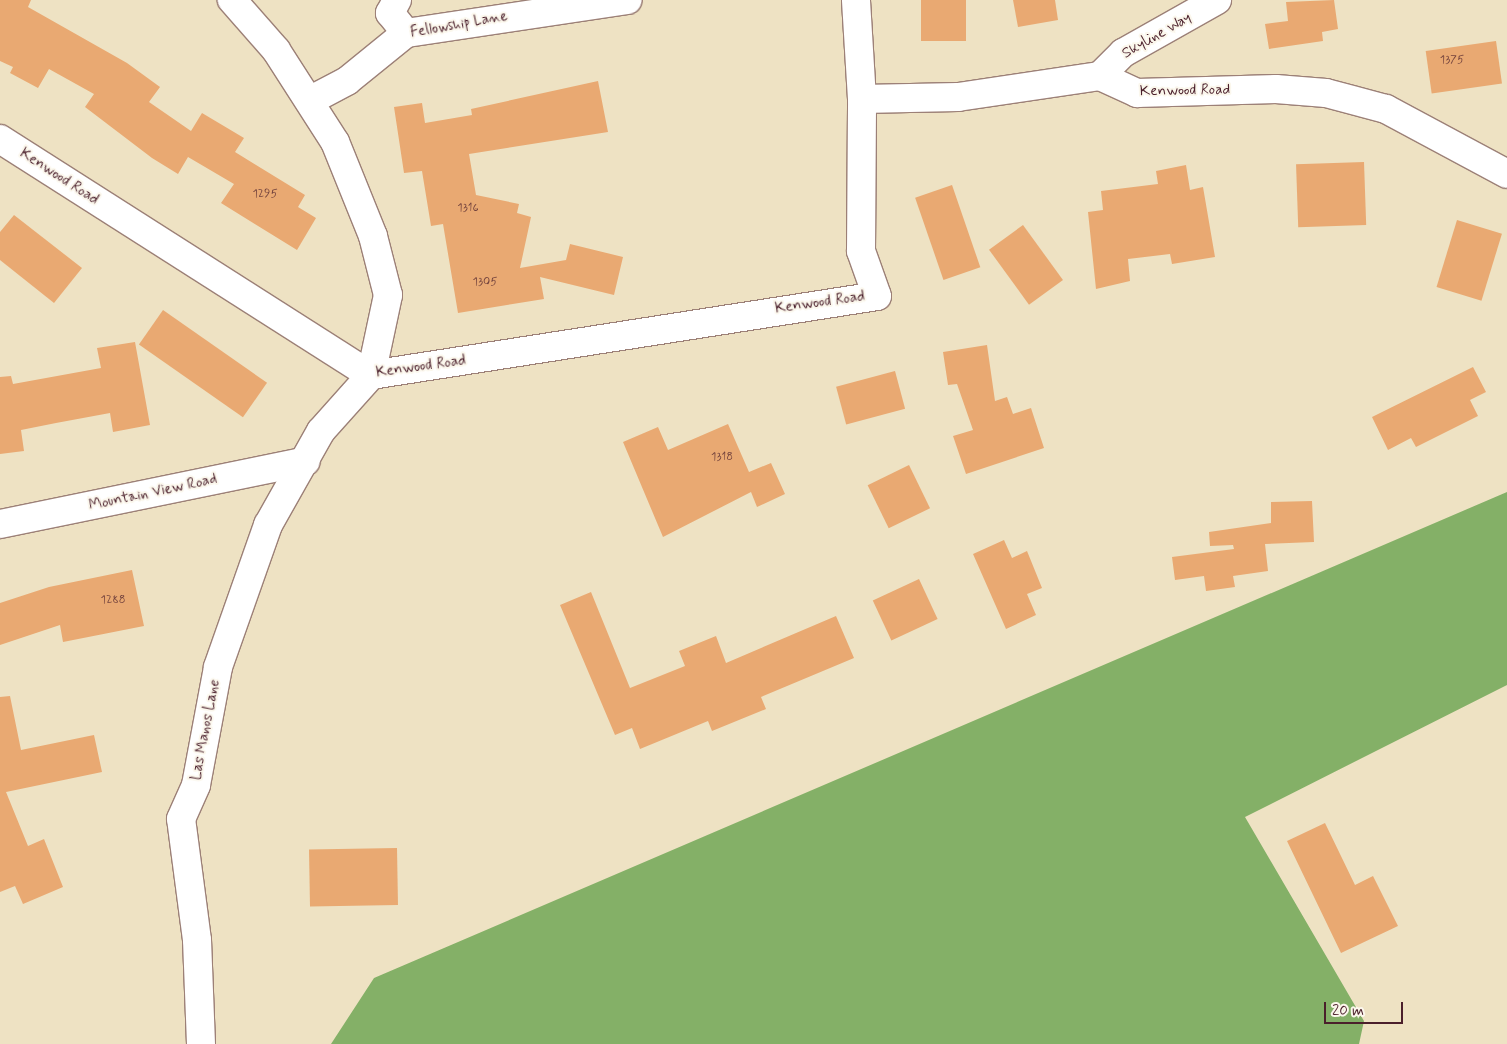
<!DOCTYPE html>
<html>
<head>
<meta charset="utf-8">
<style>
	body { margin:0 }
	#map { position:relative; width:1507px; height:1044px; overflow:hidden; background:#eee2c3; font-family:Mynerve,sans-serif }
	div>[style] { position:absolute }
	.forest>* { inset:0; background:#84b067 }
	.building>* { inset:0; background:#e9a972; transform-origin:0 0 }
	.roads { filter:drop-shadow(1px 0 #9c8077) drop-shadow(-1px 0 #9c8077) drop-shadow(0 1px #9c8077) drop-shadow(0 -1px #9c8077) }
	.minor>* { height:28px; margin:-14px; padding:0 14px; transform-origin:14px; border-radius:14px; background:#fff }
	span { translate:-50% -50%; white-space:nowrap; text-align:center; line-height:1.15; -webkit-text-stroke:4px #fbf7ec; paint-order:stroke }
	.number-label { font-size:12px; color:#72423d }
	.number-label span { -webkit-text-stroke-width:0 }
	.street-label { font-size:15px; color:#4a1f2b }
	.scale { position:absolute; left:1324px; top:1002px; width:79px; height:22px; box-sizing:border-box; border:2px solid #4a1f2b; border-top:0; padding-left:6px; font-size:15px; line-height:18px; white-space:nowrap; color:#4a1f2b; -webkit-text-stroke:4px #fbf7ec; paint-order:stroke }
</style>
</head>
<body>
<div id="map">
	<div class="forest">
		<div style="clip-path:polygon(1507px 492px,1507px 685px,1245px 817px,1364px 1021px,1359px 1044px,331px 1044px,374px 978px)"></div>
	</div>
	<div class="building">
		<div style="clip-path:polygon(0 0,31px 0,28px 7px,127px 63px,160px 87px,149px 102px,191px 131px,202px 113px,244px 138px,235px 152px,305px 195px,298px 207px,316px 218px,297px 250px,221px 203px,234px 184px,188px 157px,178px 174px,152px 158px,85px 107px,94px 94px,49px 69px,38px 88px,10px 73px,13px 67px,0 61px)"></div>
		<div style="left:921px;top:0;width:45px;height:41px"></div>
		<div style="clip-path:polygon(1013px 0,1055px 0,1058px 20px,1018px 27px)"></div>
		<div style="clip-path:polygon(1334px 0,1338px 29px,1322px 32px,1323px 41px,1269px 49px,1265px 24px,1288px 21px,1286px 2px)"></div>
		<div style="left:1496px;top:41px;width:43px;height:71px;rotate:82deg"></div>
		<div style="clip-path:polygon(598px 81px,608px 132px,469px 154px,476px 195px,519px 204px,517px 213px,531px 217px,520px 268px,566px 260px,570px 244px,623px 257px,614px 295px,540px 277px,544px 299px,458px 313px,443px 224px,431px 226px,422px 171px,404px 173px,394px 107px,422px 103px,425px 123px,472px 115px,471px 109px)"></div>
		<div style="left:1364px;top:162px;width:63px;height:68px;rotate:88deg"></div>
		<div style="clip-path:polygon(1186px 165px,1190px 190px,1203px 187px,1215px 257px,1172px 264px,1170px 254px,1128px 259px,1130px 281px,1096px 289px,1088px 212px,1103px 210px,1101px 191px,1158px 184px,1156px 171px)"></div>
		<div style="left:952px;top:185px;width:87px;height:39px;rotate:71deg"></div>
		<div style="clip-path:polygon(14px 215px,82px 268px,54px 303px,0 260px,0 232px)"></div>
		<div style="left:1457px;top:220px;width:47px;height:70px;rotate:17deg"></div>
		<div style="left:1023px;top:225px;width:68px;height:42px;rotate:54deg"></div>
		<div style="left:163px;top:310px;width:127px;height:42px;rotate:35deg"></div>
		<div style="clip-path:polygon(135px 342px,150px 425px,113px 432px,110px 413px,56px 423px,21px 430px,24px 451px,0 454px,0 377px,11px 376px,13px 384px,101px 368px,97px 348px)"></div>
		<div style="clip-path:polygon(987px 345px,995px 401px,1007px 397px,1013px 414px,1031px 408px,1044px 448px,966px 474px,953px 436px,973px 430px,957px 384px,948px 385px,943px 352px)"></div>
		<div style="clip-path:polygon(1473px 367px,1486px 392px,1470px 400px,1478px 416px,1416px 447px,1411px 438px,1388px 450px,1372px 417px)"></div>
		<div style="left:895px;top:371px;width:39px;height:61px;rotate:75deg"></div>
		<div style="clip-path:polygon(728px 424px,749px 472px,771px 463px,785px 494px,757px 507px,751px 492px,663px 537px,623px 442px,658px 427px,668px 450px)"></div>
		<div style="left:909px;top:465px;width:48px;height:46px;rotate:64deg"></div>
		<div style="clip-path:polygon(1312px 501px,1314px 542px,1265px 544px,1268px 571px,1233px 576px,1235px 587px,1206px 591px,1204px 576px,1175px 580px,1172px 557px,1234px 549px,1233px 545px,1210px 546px,1209px 532px,1271px 523px,1271px 502px)"></div>
		<div style="clip-path:polygon(1004px 540px,1012px 558px,1027px 551px,1042px 588px,1027px 594px,1036px 615px,1006px 629px,973px 554px)"></div>
		<div style="clip-path:polygon(132px 570px,144px 626px,63px 642px,60px 625px,0 645px,0 603px,49px 587px)"></div>
		<div style="left:919px;top:579px;width:44px;height:51px;rotate:65deg"></div>
		<div style="clip-path:polygon(591px 592px,630px 688px,685px 666px,679px 651px,716px 636px,726px 663px,836px 616px,854px 658px,761px 697px,766px 709px,712px 731px,708px 721px,640px 749px,632px 728px,615px 735px,560px 605px)"></div>
		<div style="clip-path:polygon(10px 696px,21px 750px,94px 735px,102px 772px,6px 792px,28px 846px,44px 839px,63px 887px,23px 904px,15px 886px,0 892px,0 697px)"></div>
		<div style="clip-path:polygon(1325px 823px,1355px 885px,1373px 876px,1398px 926px,1341px 953px,1287px 841px)"></div>
		<div style="left:397px;top:848px;width:57px;height:88px;rotate:89deg"></div>
	</div>
	<div class="roads">
		<div class="minor">
			<div style="left:397px;top:0;width:15px;rotate:118deg"></div>
			<div style="left:390px;top:13px;width:26px;rotate:51deg"></div>
			<div style="left:1100px;top:76px;width:33px;rotate:-45deg"></div>
			<div style="left:1123px;top:53px;width:108px;rotate:-29.4deg"></div>
			<div style="left:862px;top:99px;width:96px;rotate:-1.2deg"></div>
			<div style="left:958px;top:97px;width:144px;rotate:-8.4deg"></div>
			<div style="left:1100px;top:76px;width:41px;rotate:24.7deg"></div>
			<div style="left:1137px;top:93px;width:139px;rotate:-1.6deg"></div>
			<div style="left:1276px;top:89px;width:50px;rotate:4.6deg"></div>
			<div style="left:1326px;top:93px;width:62px;rotate:14.9deg"></div>
			<div style="left:1386px;top:109px;width:137px;rotate:28.2deg"></div>
			<div style="left:311px;top:100px;width:41px;rotate:-27.8deg"></div>
			<div style="left:347px;top:81px;width:76px;rotate:-39.1deg"></div>
			<div style="left:406px;top:33px;width:224px;rotate:-8.5deg"></div>
			<div style="left:0;top:139px;width:440px;rotate:32.5deg"></div>
			<div style="left:371px;top:375px;width:512px;rotate:-8.87deg"></div>
			<div style="left:877px;top:296px;width:48px;rotate:-109.6deg"></div>
			<div style="left:861px;top:251px;width:152px;rotate:-89.6deg"></div>
			<div style="left:862px;top:99px;width:99px;rotate:-93.5deg"></div>
			<div style="left:0;top:524px;width:312px;rotate:-11.6deg"></div>
			<div style="left:201px;top:1044px;width:104px;rotate:-92.2deg"></div>
			<div style="left:197px;top:940px;width:122px;rotate:-97.5deg"></div>
			<div style="left:181px;top:819px;width:37px;rotate:-66deg"></div>
			<div style="left:196px;top:785px;width:120px;rotate:-79.4deg"></div>
			<div style="left:218px;top:667px;width:151px;rotate:-70.6deg"></div>
			<div style="left:268px;top:525px;width:108px;rotate:-60.6deg"></div>
			<div style="left:321px;top:431px;width:75px;rotate:-48.2deg"></div>
			<div style="left:371px;top:375px;width:82px;rotate:-78deg"></div>
			<div style="left:388px;top:295px;width:61px;rotate:-104.3deg"></div>
			<div style="left:373px;top:236px;width:101px;rotate:-112deg"></div>
			<div style="left:335px;top:142px;width:109px;rotate:-122.7deg"></div>
			<div style="left:276px;top:50px;width:67px;rotate:-131.3deg"></div>
		</div>
	</div>
	<div class="number-label">
		<span style="left:1452px;top:61px">1375</span>
		<span style="left:265px;top:195px">1295</span>
		<span style="left:468px;top:209px">1316</span>
		<span style="left:485px;top:283px">1305</span>
		<span style="left:722px;top:458px">1318</span>
		<span style="left:113px;top:601px">1288</span>
	</div>
	<div class="street-label">
		<span style="left:459px;top:25px;rotate:-10deg">Fellowship Lane</span>
		<span style="left:1157px;top:36px;rotate:-30deg">Skyline Way</span>
		<span style="left:1185px;top:91px;rotate:-1deg">Kenwood Road</span>
		<span style="left:59px;top:177px;rotate:33deg">Kenwood Road</span>
		<span style="left:820px;top:303px;rotate:-8deg">Kenwood Road</span>
		<span style="left:421px;top:367px;rotate:-8deg">Kenwood Road</span>
		<span style="left:153px;top:493px;rotate:-12deg">Mountain View Road</span>
		<span style="left:206px;top:730px;rotate:-79deg">Las Manos Lane</span>
	</div>
	<div class="scale">20 m</div>
</div>
</body>
</html>
